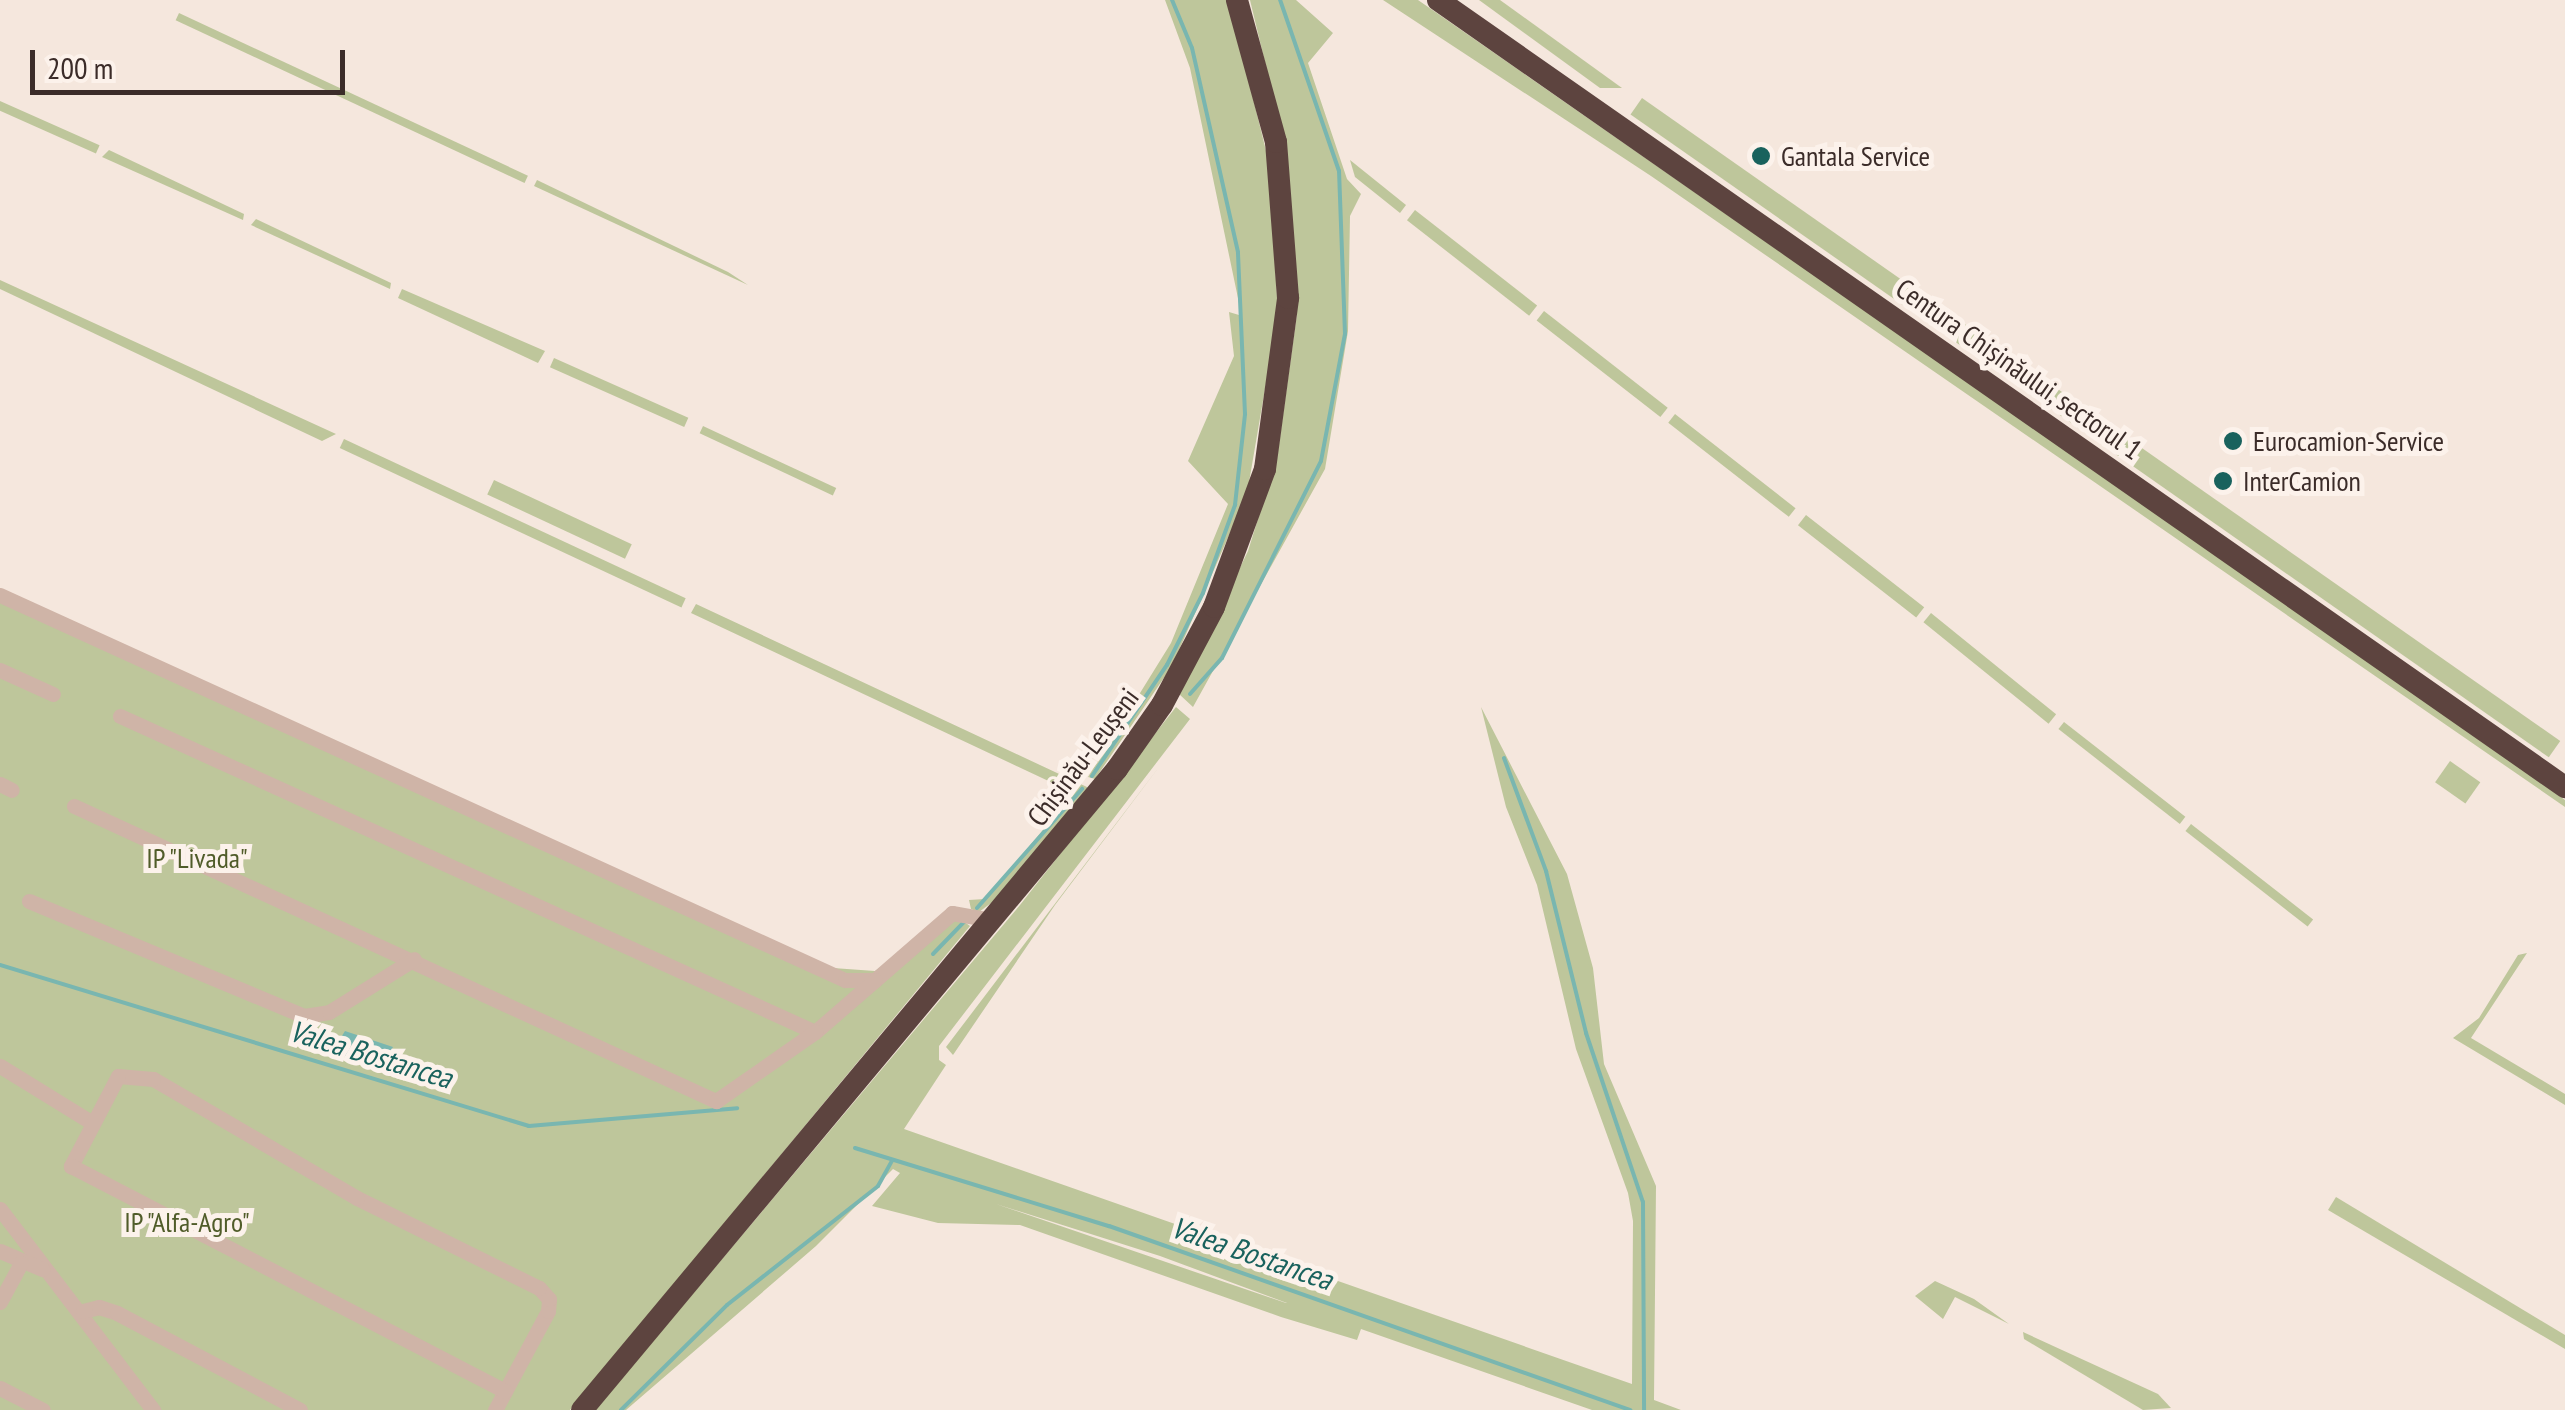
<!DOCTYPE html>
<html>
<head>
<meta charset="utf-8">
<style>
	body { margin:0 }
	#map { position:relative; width:2565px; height:1410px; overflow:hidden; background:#f5e7dd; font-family:"PT Sans Narrow",sans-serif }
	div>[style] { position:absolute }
	.green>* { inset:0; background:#bec69b; transform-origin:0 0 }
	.water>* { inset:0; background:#79b6b0 }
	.stream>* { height:4px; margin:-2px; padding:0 2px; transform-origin:2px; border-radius:2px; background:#79b6b0 }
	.minor>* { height:15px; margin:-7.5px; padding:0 7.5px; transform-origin:7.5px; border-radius:7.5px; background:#cfb4a7 }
	.highway>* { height:22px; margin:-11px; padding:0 11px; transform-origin:11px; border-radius:11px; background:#5d443f }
	.dots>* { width:28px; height:28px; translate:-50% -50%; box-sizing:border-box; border:5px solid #fcf2eb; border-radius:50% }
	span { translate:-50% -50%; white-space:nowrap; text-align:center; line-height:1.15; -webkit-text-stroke:10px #fcf2eb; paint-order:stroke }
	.poi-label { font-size:28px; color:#3b2c29 }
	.left { translate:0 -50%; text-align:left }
	.street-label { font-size:28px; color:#3b2c29 }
	.park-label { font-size:28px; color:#505c29 }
	.water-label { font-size:30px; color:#19625d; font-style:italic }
	.scale { position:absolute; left:30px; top:50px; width:315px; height:45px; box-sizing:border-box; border:5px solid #3b2c29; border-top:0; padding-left:12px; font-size:30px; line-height:35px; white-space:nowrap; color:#3b2c29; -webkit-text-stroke:8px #fcf2eb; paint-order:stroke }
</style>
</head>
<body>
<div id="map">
	<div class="green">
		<div style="clip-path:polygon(1165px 0,1226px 0,1235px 25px,1269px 163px,1278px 313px,1247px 494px,1172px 666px,1095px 779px,1088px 777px,1171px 643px,1228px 504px,1188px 461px,1234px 356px,1229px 312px,1239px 315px,1239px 303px,1190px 68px)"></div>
		<div style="clip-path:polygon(1250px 0,1296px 0,1333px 33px,1308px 63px,1347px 179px,1361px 194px,1350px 216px,1348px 331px,1325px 469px,1193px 707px,1179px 694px,1248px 551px,1277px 458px,1297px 314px,1287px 154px)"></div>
		<div style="clip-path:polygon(1383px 0,1418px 0,2473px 733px,2565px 800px,2565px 807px,1651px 176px)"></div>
		<div style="clip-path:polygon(1479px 0,1500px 0,1622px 88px,1600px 88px)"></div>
		<div style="left:179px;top:13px;width:385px;height:8px;rotate:25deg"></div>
		<div style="left:1642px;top:98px;width:1121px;height:20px;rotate:35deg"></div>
		<div style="left:0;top:101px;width:109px;height:9px;rotate:24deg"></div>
		<div style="clip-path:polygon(109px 150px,244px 214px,243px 220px,102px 157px)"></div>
		<div style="clip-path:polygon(1350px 160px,1406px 205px,1400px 213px,1355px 177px)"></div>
		<div style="clip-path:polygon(537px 180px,728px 272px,748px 285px,534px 186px)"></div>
		<div style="left:1415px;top:210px;width:155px;height:13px;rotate:38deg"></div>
		<div style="clip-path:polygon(256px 219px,391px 283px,390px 289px,251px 225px)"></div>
		<div style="clip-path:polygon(0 280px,336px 434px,322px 441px,0 289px)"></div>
		<div style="clip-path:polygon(402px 289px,545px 351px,538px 363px,398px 298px)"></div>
		<div style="left:1544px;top:311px;width:157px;height:12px;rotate:38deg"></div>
		<div style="left:554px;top:358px;width:147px;height:10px;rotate:24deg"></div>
		<div style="left:1675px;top:414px;width:153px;height:11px;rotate:38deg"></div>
		<div style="left:703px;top:426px;width:147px;height:8px;rotate:25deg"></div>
		<div style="left:344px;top:439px;width:377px;height:10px;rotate:25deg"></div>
		<div style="left:494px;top:480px;width:152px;height:16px;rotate:25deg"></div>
		<div style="left:1806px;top:515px;width:150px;height:13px;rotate:38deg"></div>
		<div style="clip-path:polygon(0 588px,833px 968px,875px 971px,946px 923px,959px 918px,970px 926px,570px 1410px,0 1410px)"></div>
		<div style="clip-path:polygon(696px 604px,1087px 787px,1087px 790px,995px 900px,979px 912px,971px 909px,969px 900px,985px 899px,1074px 793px,691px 613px)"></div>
		<div style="left:1931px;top:613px;width:161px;height:12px;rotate:39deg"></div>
		<div style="clip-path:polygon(evenodd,1176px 707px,1190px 719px,939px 1046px,939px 1060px,946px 1065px,904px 1129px,1632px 1384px,1633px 1221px,1628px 1193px,1576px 1049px,1537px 885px,1506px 807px,1481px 707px,1567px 874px,1593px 968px,1604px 1064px,1656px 1186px,1654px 1400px,1681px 1410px,1592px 1410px,1361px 1329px,1357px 1340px,1281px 1317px,1020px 1225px,938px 1223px,872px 1206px,900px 1173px,893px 1169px,816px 1246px,626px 1410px,595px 1410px,1020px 905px,1176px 707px,996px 1204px,1160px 1256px,1287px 1303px,1286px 1303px,996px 1204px)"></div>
		<div style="left:2064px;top:722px;width:154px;height:9px;rotate:38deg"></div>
		<div style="left:2450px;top:761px;width:37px;height:26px;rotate:35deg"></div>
		<div style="clip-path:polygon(1162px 763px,1055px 905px,953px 1055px,946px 1047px)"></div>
		<div style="left:2191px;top:824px;width:155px;height:9px;rotate:38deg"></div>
		<div style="clip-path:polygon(2527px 953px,2471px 1038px,2565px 1094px,2565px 1105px,2453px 1038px,2479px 1018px,2518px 955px)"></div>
		<div style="clip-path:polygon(2336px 1197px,2565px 1335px,2565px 1349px,2328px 1210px)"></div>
		<div style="clip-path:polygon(1935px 1281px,1974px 1299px,2009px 1324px,1955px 1297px,1943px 1319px,1915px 1296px)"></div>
		<div style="clip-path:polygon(2023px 1332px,2158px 1394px,2171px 1408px,2143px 1410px,2024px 1339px)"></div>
	</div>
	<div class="water">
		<div style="clip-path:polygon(345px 1031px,393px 1047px,384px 1063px,374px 1069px,333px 1050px)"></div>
	</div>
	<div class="stream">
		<div style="left:1190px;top:694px;width:48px;rotate:-48.4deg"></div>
		<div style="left:1222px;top:658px;width:220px;rotate:-63.3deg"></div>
		<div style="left:1321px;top:461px;width:129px;rotate:-79.3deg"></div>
		<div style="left:1345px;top:334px;width:163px;rotate:-92.1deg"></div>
		<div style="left:1339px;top:171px;width:181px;rotate:-109deg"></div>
		<div style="left:1504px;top:758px;width:121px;rotate:69.6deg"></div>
		<div style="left:1546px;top:871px;width:167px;rotate:76.1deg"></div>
		<div style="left:1586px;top:1033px;width:178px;rotate:71.4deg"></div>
		<div style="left:1643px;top:1202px;width:208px;rotate:89.7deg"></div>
		<div style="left:1092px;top:776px;width:134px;rotate:-56deg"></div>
		<div style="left:1167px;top:665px;width:80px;rotate:-63.4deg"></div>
		<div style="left:1203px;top:593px;width:94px;rotate:-70deg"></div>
		<div style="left:1235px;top:505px;width:92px;rotate:-83.7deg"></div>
		<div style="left:1245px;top:414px;width:162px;rotate:-92.5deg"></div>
		<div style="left:1238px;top:252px;width:209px;rotate:-102.7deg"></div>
		<div style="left:1192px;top:48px;width:52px;rotate:-112.6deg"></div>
		<div style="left:977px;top:908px;width:159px;rotate:-48.6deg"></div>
		<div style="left:933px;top:954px;width:45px;rotate:-45.9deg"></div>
		<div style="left:0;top:965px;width:553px;rotate:16.93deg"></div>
		<div style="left:529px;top:1126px;width:209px;rotate:-4.9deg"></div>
		<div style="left:855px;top:1148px;width:266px;rotate:17.1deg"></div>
		<div style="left:1109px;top:1226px;width:553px;rotate:19.45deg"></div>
		<div style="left:621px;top:1410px;width:149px;rotate:-44.7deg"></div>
		<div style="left:727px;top:1305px;width:192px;rotate:-38.2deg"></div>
		<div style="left:878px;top:1186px;width:29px;rotate:-61deg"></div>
	</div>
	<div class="minor">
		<div style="left:0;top:595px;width:929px;rotate:24.5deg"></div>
		<div style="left:845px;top:980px;width:30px"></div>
		<div style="left:875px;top:980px;width:102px;rotate:-41deg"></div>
		<div style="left:952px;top:913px;width:41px;rotate:9.9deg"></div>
		<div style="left:0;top:670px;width:58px;rotate:24.4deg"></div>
		<div style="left:120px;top:716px;width:763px;rotate:24.45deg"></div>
		<div style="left:815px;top:1032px;width:79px;rotate:-40.9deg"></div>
		<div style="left:0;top:784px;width:13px;rotate:27deg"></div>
		<div style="left:74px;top:806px;width:707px;rotate:24.68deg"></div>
		<div style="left:716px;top:1101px;width:121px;rotate:-34.9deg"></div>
		<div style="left:29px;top:901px;width:298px;rotate:22.7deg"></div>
		<div style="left:304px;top:1016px;width:25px;rotate:-9deg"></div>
		<div style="left:329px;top:1012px;width:100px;rotate:-31.9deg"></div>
		<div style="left:0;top:1066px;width:107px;rotate:31.6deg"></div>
		<div style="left:0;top:1209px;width:253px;rotate:52.7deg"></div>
		<div style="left:0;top:1251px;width:46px;rotate:23.2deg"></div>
		<div style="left:0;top:1302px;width:44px;rotate:-61.7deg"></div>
		<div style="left:83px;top:1311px;width:16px;rotate:-14deg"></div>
		<div style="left:99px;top:1307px;width:19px;rotate:18deg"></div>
		<div style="left:117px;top:1313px;width:207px;rotate:27.9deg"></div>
		<div style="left:0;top:1388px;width:48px;rotate:27.1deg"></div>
		<div style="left:495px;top:1410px;width:112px;rotate:-61.8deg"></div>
		<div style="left:548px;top:1311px;width:12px;rotate:-85deg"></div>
		<div style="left:549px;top:1299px;width:15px;rotate:-132deg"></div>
		<div style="left:539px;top:1288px;width:203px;rotate:-153.7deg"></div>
		<div style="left:357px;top:1198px;width:236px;rotate:-149.7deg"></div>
		<div style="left:153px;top:1079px;width:35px;rotate:-175deg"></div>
		<div style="left:118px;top:1076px;width:102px;rotate:117.6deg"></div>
		<div style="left:71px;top:1166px;width:489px;rotate:27.4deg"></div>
	</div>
	<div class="highway">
		<div style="left:1438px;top:0;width:1375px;rotate:34.93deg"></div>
		<div style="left:582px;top:1410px;width:835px;rotate:-50.15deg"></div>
		<div style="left:1117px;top:769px;width:78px;rotate:-54.9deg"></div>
		<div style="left:1162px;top:705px;width:111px;rotate:-62deg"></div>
		<div style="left:1214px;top:607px;width:147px;rotate:-69.7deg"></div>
		<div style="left:1265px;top:469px;width:173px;rotate:-82.3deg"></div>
		<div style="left:1288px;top:298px;width:156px;rotate:-94.4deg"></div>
		<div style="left:1276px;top:142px;width:147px;rotate:-105.4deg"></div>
	</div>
	<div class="dots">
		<div style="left:1761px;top:156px;background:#19625d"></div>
		<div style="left:2233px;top:441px;background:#19625d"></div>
		<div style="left:2223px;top:481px;background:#19625d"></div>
	</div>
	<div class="poi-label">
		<span class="left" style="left:1781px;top:156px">Gantala Service</span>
		<span class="left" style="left:2253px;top:441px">Eurocamion-Service</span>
		<span class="left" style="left:2243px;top:481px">InterCamion</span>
	</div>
	<div class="street-label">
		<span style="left:2019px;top:369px;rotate:35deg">Centura Chișinăului, sectorul 1</span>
		<span style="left:1083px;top:757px;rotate:-53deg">Chișinău-Leușeni</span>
	</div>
	<div class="park-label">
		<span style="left:197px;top:858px">IP "Livada"</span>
		<span style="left:187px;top:1222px">IP "Alfa-Agro"</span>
	</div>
	<div class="water-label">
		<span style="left:371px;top:1054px;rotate:17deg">Valea Bostancea</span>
		<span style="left:1252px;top:1253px;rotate:19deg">Valea Bostancea</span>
	</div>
	<div class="scale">200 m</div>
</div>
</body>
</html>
